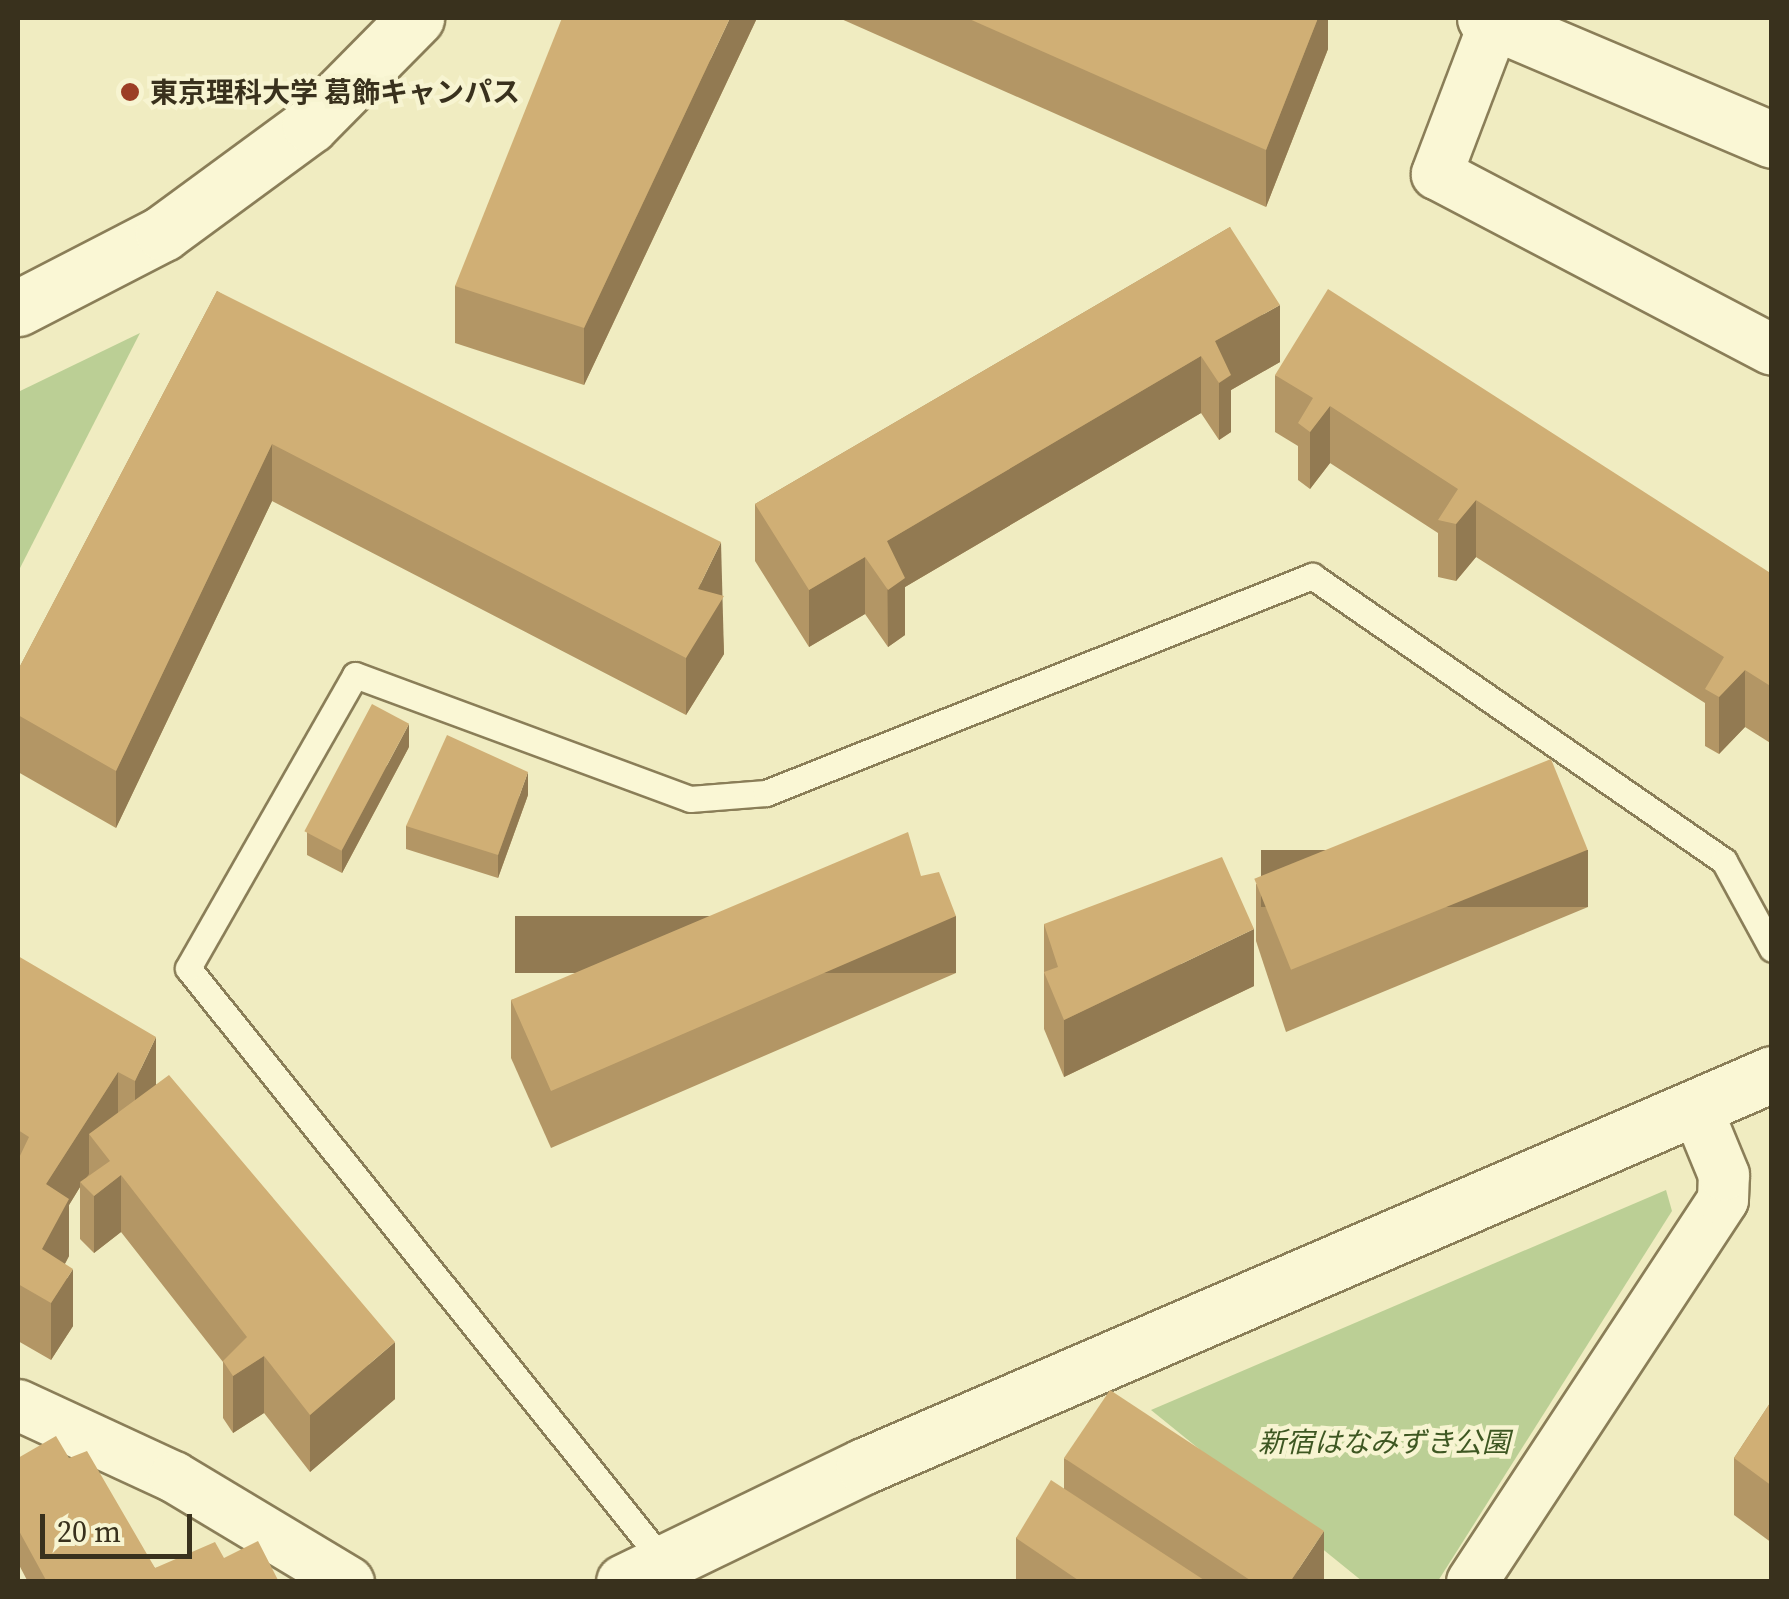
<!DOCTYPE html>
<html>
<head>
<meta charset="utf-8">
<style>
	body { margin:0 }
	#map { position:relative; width:1789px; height:1599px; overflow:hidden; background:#f0ecc1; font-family:"Source Serif 4","Noto Sans JP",serif }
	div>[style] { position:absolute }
	.green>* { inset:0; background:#bbcf95 }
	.roads { filter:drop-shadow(2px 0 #8a7e58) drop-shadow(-2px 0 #8a7e58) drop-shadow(0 2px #8a7e58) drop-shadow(0 -2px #8a7e58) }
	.lane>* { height:25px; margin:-12.5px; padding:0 12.5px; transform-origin:12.5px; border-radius:12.5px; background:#faf7d5 }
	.street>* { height:50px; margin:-25px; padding:0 25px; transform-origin:25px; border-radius:25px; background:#faf7d5 }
	.secondary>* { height:55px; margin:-27.5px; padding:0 27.5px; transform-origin:27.5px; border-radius:27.5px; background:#faf7d5 }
	.wall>* { inset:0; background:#b39665 }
	.shaded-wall>* { inset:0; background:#927a52; transform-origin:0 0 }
	.building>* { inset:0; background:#d0af75; transform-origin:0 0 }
	.dots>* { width:28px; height:28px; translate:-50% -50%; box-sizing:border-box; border:5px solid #f7f4d1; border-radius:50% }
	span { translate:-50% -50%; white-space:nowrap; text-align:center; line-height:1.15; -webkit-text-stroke:9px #f7f4d1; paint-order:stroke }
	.poi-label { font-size:28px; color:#39311d; font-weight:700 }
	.left { translate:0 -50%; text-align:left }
	.park-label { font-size:28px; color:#3e5722; font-style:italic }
	.frame { position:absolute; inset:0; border:20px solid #39311d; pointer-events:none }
	.scale { position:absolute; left:40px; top:1514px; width:152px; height:45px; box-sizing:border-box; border:5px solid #39311d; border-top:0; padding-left:12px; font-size:30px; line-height:35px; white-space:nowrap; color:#39311d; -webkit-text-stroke:8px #f7f4d1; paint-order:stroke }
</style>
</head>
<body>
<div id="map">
	<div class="green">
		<div style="clip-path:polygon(140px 333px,18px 572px,18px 392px)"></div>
		<div style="clip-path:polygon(1666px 1190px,1672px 1211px,1438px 1581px,1362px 1581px,1151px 1410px)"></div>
	</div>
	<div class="roads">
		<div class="lane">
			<div style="left:664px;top:1562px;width:761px;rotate:-128.71deg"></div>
			<div style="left:188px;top:968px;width:337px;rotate:-60.3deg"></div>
			<div style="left:355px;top:675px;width:357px;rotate:20.3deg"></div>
			<div style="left:690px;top:799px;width:76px;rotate:-4.5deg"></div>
			<div style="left:766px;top:793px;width:588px;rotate:-21.67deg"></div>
			<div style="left:1312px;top:576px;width:501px;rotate:34.67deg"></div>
			<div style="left:1724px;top:861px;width:100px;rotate:61.4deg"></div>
		</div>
		<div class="street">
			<div style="left:1495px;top:21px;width:164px;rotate:110.8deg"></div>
			<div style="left:1437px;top:174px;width:378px;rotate:27.7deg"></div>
			<div style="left:18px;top:1405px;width:172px;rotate:24.8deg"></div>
			<div style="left:174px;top:1477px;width:204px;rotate:31deg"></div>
			<div style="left:1472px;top:1582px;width:457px;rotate:-56.7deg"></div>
			<div style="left:1723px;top:1200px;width:25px;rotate:-88deg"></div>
			<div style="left:1724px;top:1175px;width:74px;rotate:-112.4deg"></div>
		</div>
		<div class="secondary">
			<div style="left:1485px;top:18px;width:312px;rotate:23deg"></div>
			<div style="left:18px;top:308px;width:163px;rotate:-27.3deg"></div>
			<div style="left:163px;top:233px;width:182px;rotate:-36.3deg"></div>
			<div style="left:310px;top:125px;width:151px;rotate:-45.3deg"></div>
			<div style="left:624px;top:1582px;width:267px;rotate:-25.8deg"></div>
			<div style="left:864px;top:1466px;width:989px;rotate:-23.35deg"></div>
		</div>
	</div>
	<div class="wall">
		<div style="clip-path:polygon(757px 18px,584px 385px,455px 343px,455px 286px)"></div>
		<div style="clip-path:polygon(839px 18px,1328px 18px,1328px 49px,1266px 207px)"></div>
		<div style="clip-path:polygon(1230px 227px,1280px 362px,1231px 390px,1231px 432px,1219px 440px,1201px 413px,905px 587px,905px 635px,888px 647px,865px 614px,809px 647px,755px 561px,755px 504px)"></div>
		<div style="clip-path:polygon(217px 291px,721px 596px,724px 654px,686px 715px,272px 501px,116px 828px,18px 772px,18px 670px)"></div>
		<div style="clip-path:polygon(1275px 375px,1772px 574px,1772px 744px,1745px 727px,1719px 754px,1705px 746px,1705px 703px,1476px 557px,1456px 581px,1438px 577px,1438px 533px,1330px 463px,1310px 489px,1298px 480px,1298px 446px,1275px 432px)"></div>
		<div style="clip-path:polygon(409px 747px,342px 873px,307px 855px,307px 832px)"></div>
		<div style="clip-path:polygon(528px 795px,498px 878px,406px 849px,406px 826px)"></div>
		<div style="clip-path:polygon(921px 876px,956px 973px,551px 1148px,511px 1058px,511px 1000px)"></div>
		<div style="clip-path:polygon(1256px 884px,1588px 907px,1286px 1032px,1256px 941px)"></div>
		<div style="clip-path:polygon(1044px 924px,1254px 986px,1064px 1077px,1044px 1029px)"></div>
		<div style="clip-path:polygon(18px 956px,156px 1084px,395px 1399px,310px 1472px,264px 1413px,233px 1433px,223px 1418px,223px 1362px,121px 1232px,94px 1253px,80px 1239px,80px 1187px,69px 1205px,69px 1256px,65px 1264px,73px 1326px,51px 1360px,18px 1341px)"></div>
		<div style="clip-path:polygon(1772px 1400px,1772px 1543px,1734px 1515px,1734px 1458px)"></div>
		<div style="clip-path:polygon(18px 1458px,69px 1458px,155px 1568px,224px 1558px,279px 1582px,28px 1582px,18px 1563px)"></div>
		<div style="clip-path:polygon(1064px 1458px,1324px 1582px,1016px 1582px,1016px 1538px,1064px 1489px)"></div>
	</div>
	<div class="shaded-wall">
		<div style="clip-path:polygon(730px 18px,757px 18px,584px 385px,584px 328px)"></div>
		<div style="clip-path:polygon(1318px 18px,1328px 18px,1328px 49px,1266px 207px,1266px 150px)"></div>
		<div style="clip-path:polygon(1280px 305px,1280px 362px,1231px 390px,1231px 432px,1219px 440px,1219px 383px,1215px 341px)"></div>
		<div style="clip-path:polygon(1201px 356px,1201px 413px,905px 587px,905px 635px,888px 647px,887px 541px)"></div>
		<div style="clip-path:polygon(1330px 406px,1330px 463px,1310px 489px,1310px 432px)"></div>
		<div style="clip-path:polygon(272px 444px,272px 501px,116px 828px,116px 771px)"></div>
		<div style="clip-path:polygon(1476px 500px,1476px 557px,1456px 581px,1456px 524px)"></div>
		<div style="clip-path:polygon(721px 542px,724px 654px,686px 715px,686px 658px,698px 589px)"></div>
		<div style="clip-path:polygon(865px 557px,865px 614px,809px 647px,809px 590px)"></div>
		<div style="clip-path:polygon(1745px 670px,1745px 727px,1719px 754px,1719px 697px)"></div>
		<div style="clip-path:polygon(409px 724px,409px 747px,342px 873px,342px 850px)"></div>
		<div style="clip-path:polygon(528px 772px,528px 795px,498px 878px,498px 855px)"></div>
		<div style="left:1588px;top:850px;width:57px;height:327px;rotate:90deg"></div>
		<div style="left:956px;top:916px;width:57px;height:441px;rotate:90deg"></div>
		<div style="clip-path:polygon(1254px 929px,1254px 986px,1064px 1077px,1064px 1020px)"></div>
		<div style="clip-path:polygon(156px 1037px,156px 1094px,135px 1138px,135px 1081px)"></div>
		<div style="clip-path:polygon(118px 1072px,118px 1129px,89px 1134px,89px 1174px,82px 1184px,80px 1182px,80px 1187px,69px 1205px,69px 1256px,45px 1300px,42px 1249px,46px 1184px)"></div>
		<div style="clip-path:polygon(121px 1175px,121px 1232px,94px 1253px,94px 1196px)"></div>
		<div style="clip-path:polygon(73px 1269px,73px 1326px,51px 1360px,51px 1303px)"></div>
		<div style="clip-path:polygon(395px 1342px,395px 1399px,310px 1472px,310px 1415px)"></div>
		<div style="clip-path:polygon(264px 1356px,264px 1413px,233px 1433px,233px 1376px)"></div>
		<div style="clip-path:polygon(1324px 1531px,1324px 1582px,1290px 1582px)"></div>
	</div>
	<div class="building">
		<div style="clip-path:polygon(562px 18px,730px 18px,584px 328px,455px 286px)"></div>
		<div style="clip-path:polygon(967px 18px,1318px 18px,1266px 150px)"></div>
		<div style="clip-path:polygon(1230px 227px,1280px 305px,1215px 341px,1231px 375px,1219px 383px,1201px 356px,887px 541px,905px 578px,888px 590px,865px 557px,809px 590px,755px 504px)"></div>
		<div style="clip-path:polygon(1328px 289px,1772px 574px,1772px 687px,1745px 670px,1719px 697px,1705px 689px,1724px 657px,1476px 500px,1456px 524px,1438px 520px,1458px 489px,1330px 406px,1310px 432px,1298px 423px,1313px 398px,1275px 375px)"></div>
		<div style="clip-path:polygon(217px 291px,721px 542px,698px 589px,724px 596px,686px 658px,272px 444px,116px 771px,18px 715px,18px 670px)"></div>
		<div style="left:372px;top:704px;width:42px;height:144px;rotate:28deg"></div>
		<div style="clip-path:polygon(447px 735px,528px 772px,498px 855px,406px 826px)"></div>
		<div style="left:1551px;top:759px;width:98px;height:320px;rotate:68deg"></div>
		<div style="clip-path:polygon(908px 832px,921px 876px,939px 872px,956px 916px,551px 1091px,511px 1000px)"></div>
		<div style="clip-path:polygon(1222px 857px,1254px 929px,1064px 1020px,1044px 972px,1058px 967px,1044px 924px)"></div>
		<div style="clip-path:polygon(18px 956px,156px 1037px,135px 1081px,118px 1072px,46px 1184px,69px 1199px,42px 1249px,73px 1269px,51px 1303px,18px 1284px,18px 1160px,29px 1137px,18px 1130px)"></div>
		<div style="clip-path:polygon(169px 1075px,395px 1342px,310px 1415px,264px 1356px,233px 1376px,223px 1361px,247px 1337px,121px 1175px,94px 1196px,80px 1182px,110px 1161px,89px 1134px)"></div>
		<div style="clip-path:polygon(1110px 1390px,1324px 1531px,1290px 1582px,1253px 1582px,1064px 1458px)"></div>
		<div style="clip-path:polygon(1772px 1400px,1772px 1486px,1734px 1458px)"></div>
		<div style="clip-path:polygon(56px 1436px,69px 1458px,87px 1451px,155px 1568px,215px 1542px,224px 1558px,258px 1541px,279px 1582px,47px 1582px,18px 1529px,18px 1458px)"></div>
		<div style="clip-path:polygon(1051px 1480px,1207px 1582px,1081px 1582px,1016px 1538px)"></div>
	</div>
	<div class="dots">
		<div style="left:130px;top:92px;background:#9c3e25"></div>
	</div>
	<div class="poi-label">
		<span class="left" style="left:150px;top:92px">東京理科大学 葛飾キャンパス</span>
	</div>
	<div class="park-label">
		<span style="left:1384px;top:1442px">新宿はなみずき公園</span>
	</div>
	<div class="frame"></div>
	<div class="scale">20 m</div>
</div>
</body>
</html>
